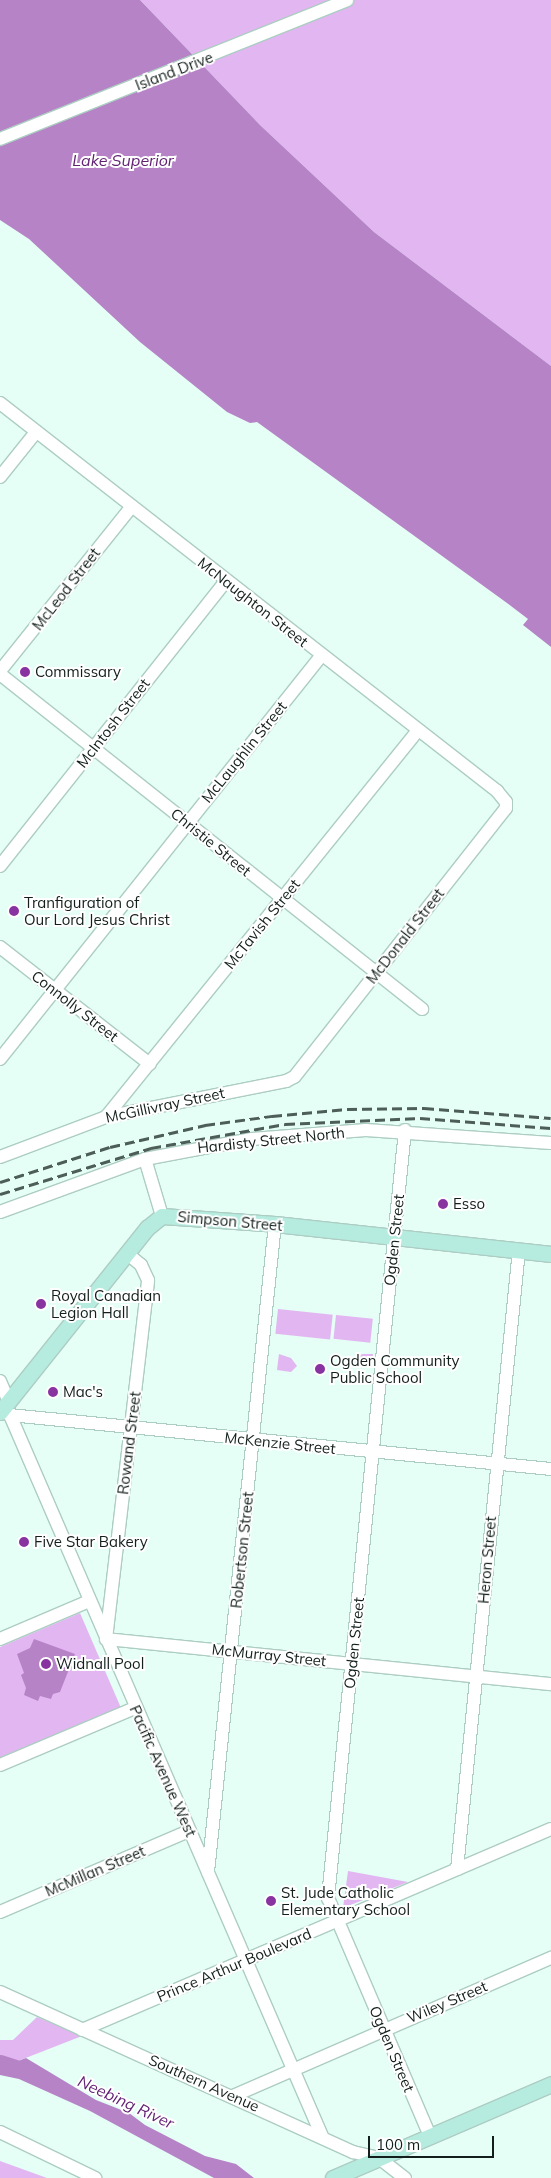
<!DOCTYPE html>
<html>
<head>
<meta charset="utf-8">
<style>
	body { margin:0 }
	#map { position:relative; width:551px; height:2178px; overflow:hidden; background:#e5fef6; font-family:Mulish,sans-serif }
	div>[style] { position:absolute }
	.green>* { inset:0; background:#e2b6f0; transform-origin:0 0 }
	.water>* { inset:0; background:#b683c7 }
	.river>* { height:15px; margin:-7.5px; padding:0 7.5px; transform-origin:7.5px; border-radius:7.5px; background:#b683c7 }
	.roads { filter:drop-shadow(1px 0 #adcdc3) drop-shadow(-1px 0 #adcdc3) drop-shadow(0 1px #adcdc3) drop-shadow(0 -1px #adcdc3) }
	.minor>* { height:12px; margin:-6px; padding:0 6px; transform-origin:6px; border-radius:6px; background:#fff }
	.major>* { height:15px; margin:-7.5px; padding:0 7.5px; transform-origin:7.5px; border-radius:7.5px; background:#b6ecdf }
	.rail>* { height:2.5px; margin-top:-1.25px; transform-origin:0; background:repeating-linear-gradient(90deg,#4d5d58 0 10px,transparent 0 15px) }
	.dots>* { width:14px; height:14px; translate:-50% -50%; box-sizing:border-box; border:2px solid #fff; border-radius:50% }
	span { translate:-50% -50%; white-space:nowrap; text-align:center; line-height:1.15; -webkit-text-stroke:4px #fff; paint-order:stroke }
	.street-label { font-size:15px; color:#131f1c }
	.poi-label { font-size:15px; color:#131f1c }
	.left { translate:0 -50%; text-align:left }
	.water-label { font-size:16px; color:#622274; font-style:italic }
	.scale { position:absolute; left:368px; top:2136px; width:126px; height:22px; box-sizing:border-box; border:2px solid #131f1c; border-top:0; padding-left:6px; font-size:15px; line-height:18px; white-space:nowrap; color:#131f1c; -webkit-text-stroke:4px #fff; paint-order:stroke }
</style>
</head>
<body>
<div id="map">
	<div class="green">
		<div style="clip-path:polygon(140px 0,551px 0,551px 366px,374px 232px,260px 125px)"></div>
		<div style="left:278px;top:1309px;width:55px;height:25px;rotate:6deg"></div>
		<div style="left:336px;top:1315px;width:37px;height:24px;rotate:6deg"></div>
		<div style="clip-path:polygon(279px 1354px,291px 1358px,297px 1366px,291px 1372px,277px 1370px)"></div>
		<div style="clip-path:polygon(363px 1354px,373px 1354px,372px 1367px,354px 1365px,355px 1356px)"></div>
		<div style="clip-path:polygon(80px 1613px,121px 1708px,0 1760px,0 1647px)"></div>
		<div style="clip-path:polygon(348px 1871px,408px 1882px,343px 1908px)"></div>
		<div style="clip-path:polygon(37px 2017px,82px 2036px,0 2068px,0 2040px,13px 2040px)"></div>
		<div style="clip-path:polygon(0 2161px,47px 2178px,0 2178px)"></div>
	</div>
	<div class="water">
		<div style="clip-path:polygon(0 0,140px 0,260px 125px,374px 232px,551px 366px,551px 647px,523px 625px,528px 619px,507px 603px,257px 422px,250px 423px,227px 412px,140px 342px,29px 239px,0 220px)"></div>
		<div style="clip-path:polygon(34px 1639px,75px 1654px,60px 1692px,53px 1694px,51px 1699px,40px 1696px,38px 1701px,24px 1695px,26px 1688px,21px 1675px,24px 1673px,17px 1654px,30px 1648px)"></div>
		<div style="clip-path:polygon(26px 2058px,96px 2100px,129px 2113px,145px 2125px,205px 2156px,236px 2164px,254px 2178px,214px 2178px,90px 2111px,19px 2079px,0 2075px,0 2068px)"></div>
	</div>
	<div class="river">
		<div style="left:0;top:2062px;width:29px;rotate:18deg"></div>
	</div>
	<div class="roads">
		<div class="minor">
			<div style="left:0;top:139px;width:374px;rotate:-21.8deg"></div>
			<div style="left:0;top:403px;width:631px;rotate:37.98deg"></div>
			<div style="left:497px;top:791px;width:14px;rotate:51deg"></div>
			<div style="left:506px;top:802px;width:6px;rotate:90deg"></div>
			<div style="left:506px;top:808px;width:342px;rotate:128.2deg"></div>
			<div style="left:294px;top:1077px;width:9px;rotate:153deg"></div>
			<div style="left:286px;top:1081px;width:184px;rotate:168.7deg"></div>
			<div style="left:106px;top:1117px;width:113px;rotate:159.3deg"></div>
			<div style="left:0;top:477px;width:58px;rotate:-51.3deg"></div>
			<div style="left:0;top:671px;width:211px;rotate:-51.3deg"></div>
			<div style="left:0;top:674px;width:539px;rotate:38.44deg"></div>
			<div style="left:0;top:866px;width:364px;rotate:-51.6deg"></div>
			<div style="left:0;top:947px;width:190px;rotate:38deg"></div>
			<div style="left:0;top:1059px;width:515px;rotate:-51.46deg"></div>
			<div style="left:106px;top:1117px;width:496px;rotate:-51.1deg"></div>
			<div style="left:405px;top:1130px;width:772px;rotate:95.73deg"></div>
			<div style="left:328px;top:1898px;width:259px;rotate:66.8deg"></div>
			<div style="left:145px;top:1159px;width:59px;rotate:73.4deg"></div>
			<div style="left:0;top:1212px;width:154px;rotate:-20.1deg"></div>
			<div style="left:145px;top:1159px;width:109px;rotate:-10.6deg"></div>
			<div style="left:252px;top:1139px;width:114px;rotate:-4.5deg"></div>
			<div style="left:366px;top:1130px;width:185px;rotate:4deg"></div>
			<div style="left:0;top:1381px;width:23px;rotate:67deg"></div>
			<div style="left:0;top:1409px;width:12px;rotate:31deg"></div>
			<div style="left:10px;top:1415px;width:786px;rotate:66.6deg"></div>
			<div style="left:10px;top:1415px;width:544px;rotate:5.7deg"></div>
			<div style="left:0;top:1639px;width:97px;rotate:-23.1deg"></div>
			<div style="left:106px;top:1639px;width:447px;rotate:5.8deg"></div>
			<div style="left:106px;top:1639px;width:361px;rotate:-83.3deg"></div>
			<div style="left:148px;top:1280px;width:17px;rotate:-115deg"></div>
			<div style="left:141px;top:1265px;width:17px;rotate:-140deg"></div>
			<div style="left:0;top:1765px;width:147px;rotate:-22.9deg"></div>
			<div style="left:457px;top:1869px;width:622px;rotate:-84.28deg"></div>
			<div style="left:208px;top:1872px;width:651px;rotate:-84.1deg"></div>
			<div style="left:0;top:1912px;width:206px;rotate:-23.2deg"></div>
			<div style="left:0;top:1992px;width:388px;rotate:24.4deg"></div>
			<div style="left:353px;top:2152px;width:27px;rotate:13deg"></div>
			<div style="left:379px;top:2158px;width:33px;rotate:38deg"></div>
			<div style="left:82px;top:2030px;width:510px;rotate:-23.2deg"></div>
			<div style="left:233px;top:2096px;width:347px;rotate:-23.5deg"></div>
			<div style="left:0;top:2132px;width:106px;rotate:25.8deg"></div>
		</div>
		<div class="major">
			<div style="left:0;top:1412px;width:236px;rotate:-51.4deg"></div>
			<div style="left:147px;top:1228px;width:19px;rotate:-39deg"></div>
			<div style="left:162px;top:1216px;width:113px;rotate:4deg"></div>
			<div style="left:275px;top:1224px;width:278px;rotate:6.2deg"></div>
			<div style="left:333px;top:2178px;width:237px;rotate:-23.3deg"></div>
		</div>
	</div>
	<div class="rail">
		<div style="left:0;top:1182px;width:115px;rotate:-17.7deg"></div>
		<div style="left:110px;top:1147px;width:98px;rotate:-13deg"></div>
		<div style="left:205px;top:1125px;width:68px;rotate:-7.7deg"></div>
		<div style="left:272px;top:1116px;width:75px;rotate:-5.3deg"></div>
		<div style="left:347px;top:1109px;width:77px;rotate:-0.7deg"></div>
		<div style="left:424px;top:1108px;width:127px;rotate:4.5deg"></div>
		<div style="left:0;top:1194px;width:158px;rotate:-16.9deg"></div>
		<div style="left:151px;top:1148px;width:136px;rotate:-10.2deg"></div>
		<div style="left:285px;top:1124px;width:135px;rotate:-2.5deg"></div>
		<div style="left:420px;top:1118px;width:131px;rotate:4.4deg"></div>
	</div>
	<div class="dots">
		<div style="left:25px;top:672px;background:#8833a0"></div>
		<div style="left:14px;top:911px;background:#8833a0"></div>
		<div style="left:443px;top:1204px;background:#8833a0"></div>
		<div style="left:41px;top:1304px;background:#8833a0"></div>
		<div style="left:320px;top:1369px;background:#8833a0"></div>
		<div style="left:53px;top:1392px;background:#8833a0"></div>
		<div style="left:24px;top:1542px;background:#8833a0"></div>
		<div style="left:46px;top:1664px;background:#8833a0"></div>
		<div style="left:271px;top:1901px;background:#8833a0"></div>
	</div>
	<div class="street-label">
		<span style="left:174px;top:71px;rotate:-21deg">Island Drive</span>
		<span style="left:66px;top:589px;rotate:-52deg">McLeod Street</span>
		<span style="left:253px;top:602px;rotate:38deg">McNaughton Street</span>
		<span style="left:113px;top:723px;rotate:-52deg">McIntosh Street</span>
		<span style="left:244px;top:752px;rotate:-51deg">McLaughlin Street</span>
		<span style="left:211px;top:842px;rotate:39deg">Christie Street</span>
		<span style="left:262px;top:924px;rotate:-51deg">McTavish Street</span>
		<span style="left:405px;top:936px;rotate:-52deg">McDonald Street</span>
		<span style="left:75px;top:1006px;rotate:38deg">Connolly Street</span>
		<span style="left:165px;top:1105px;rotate:-12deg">McGillivray Street</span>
		<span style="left:271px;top:1140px;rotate:-6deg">Hardisty Street North</span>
		<span style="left:230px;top:1221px;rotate:5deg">Simpson Street</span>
		<span style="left:394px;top:1240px;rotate:-84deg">Ogden Street</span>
		<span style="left:129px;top:1443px;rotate:-83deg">Rowand Street</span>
		<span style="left:280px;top:1443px;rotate:6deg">McKenzie Street</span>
		<span style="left:242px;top:1550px;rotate:-84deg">Robertson Street</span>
		<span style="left:487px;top:1560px;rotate:-85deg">Heron Street</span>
		<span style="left:354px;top:1643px;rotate:-84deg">Ogden Street</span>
		<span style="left:269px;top:1655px;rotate:6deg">McMurray Street</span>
		<span style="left:163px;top:1771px;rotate:66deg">Pacific Avenue West</span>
		<span style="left:95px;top:1871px;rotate:-23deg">McMillan Street</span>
		<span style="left:234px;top:1965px;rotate:-23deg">Prince Arthur Boulevard</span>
		<span style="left:447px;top:2002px;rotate:-23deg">Wiley Street</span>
		<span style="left:392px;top:2049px;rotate:67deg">Ogden Street</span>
		<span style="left:204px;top:2083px;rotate:24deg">Southern Avenue</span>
	</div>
	<div class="poi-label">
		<span class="left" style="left:35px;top:672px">Commissary</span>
		<span class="left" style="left:24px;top:911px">Tranfiguration of<br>Our Lord Jesus Christ</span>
		<span class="left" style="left:453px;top:1204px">Esso</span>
		<span class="left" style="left:51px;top:1304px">Royal Canadian<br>Legion Hall</span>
		<span class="left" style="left:330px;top:1369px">Ogden Community<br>Public School</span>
		<span class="left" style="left:63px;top:1392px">Mac's</span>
		<span class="left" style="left:34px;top:1542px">Five Star Bakery</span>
		<span class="left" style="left:56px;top:1664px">Widnall Pool</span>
		<span class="left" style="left:281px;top:1901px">St. Jude Catholic<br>Elementary School</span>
	</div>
	<div class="water-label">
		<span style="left:123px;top:160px">Lake Superior</span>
		<span style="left:126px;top:2102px;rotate:25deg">Neebing River</span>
	</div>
	<div class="scale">100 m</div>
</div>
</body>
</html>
